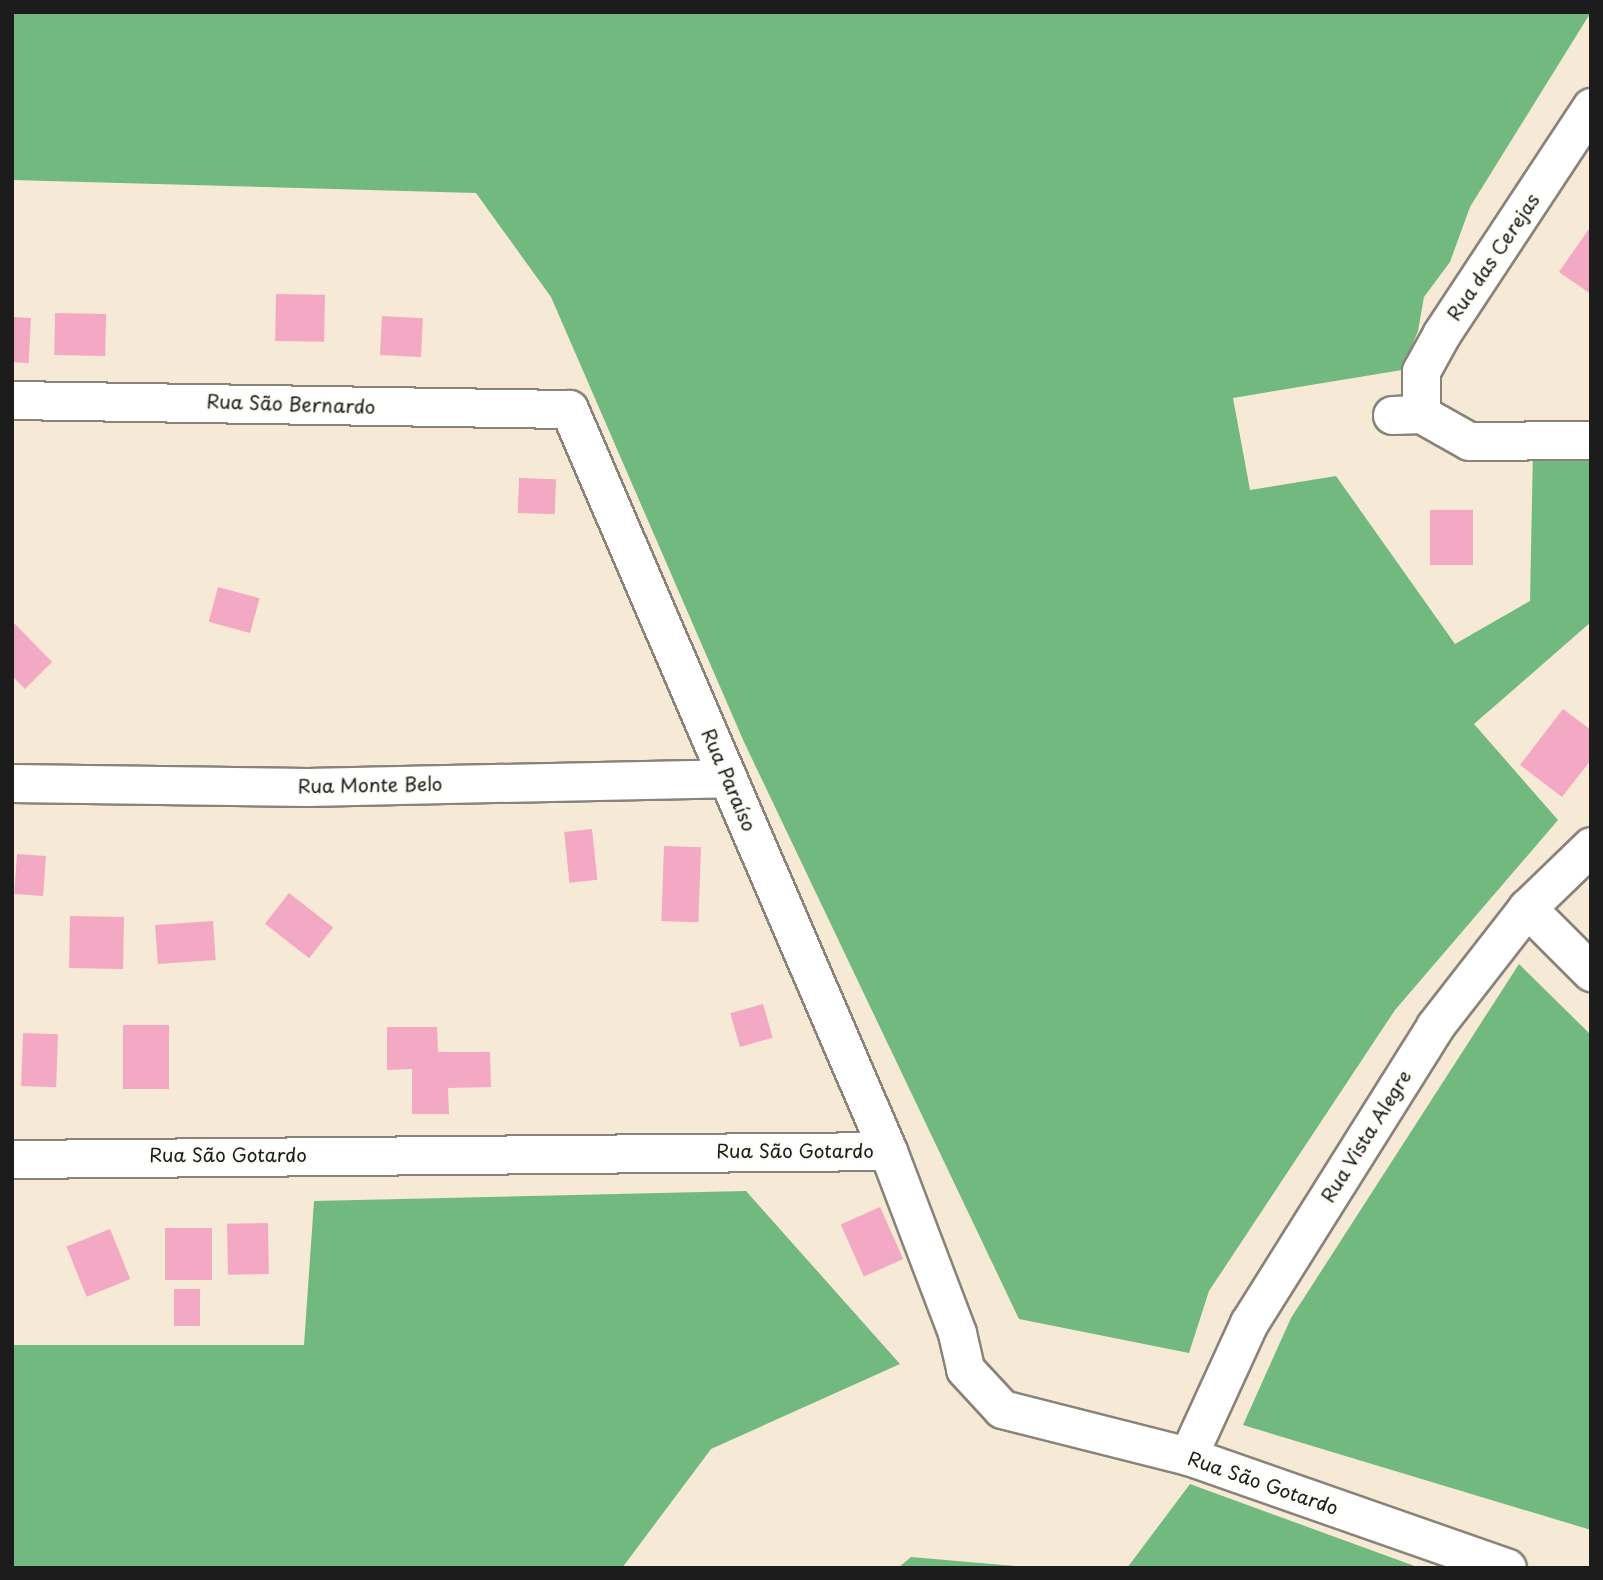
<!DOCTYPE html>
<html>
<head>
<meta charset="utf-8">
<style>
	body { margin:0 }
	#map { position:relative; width:1603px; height:1580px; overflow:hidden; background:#f6ead6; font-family:"Playpen Sans",sans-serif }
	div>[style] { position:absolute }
	.forest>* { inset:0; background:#72b97f }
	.building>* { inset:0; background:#f3a8c4; transform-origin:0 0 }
	.roads { filter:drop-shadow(2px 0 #898379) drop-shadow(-2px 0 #898379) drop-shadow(0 2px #898379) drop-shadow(0 -2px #898379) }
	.minor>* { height:37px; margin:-18.5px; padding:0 18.5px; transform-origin:18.5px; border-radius:18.5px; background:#fff }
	span { translate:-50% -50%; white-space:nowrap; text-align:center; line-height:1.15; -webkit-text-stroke:5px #fdfcf7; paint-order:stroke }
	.street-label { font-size:19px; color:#1c1c1c }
	.frame { position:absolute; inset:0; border:14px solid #1c1c1c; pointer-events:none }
</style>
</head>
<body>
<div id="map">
	<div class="forest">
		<div style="clip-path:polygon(12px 12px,1591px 12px,1470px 207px,1450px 262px,1424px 297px,1418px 331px,1402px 370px,1233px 398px,1250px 490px,1336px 476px,1455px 644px,1530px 601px,1533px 451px,1591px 456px,1591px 622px,1474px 724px,1558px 820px,1395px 1010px,1209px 1291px,1189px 1353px,1019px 1319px,744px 742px,551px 297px,476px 193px,12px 180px)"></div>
		<div style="clip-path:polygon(1519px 964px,1591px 1035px,1591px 1530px,1243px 1425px,1291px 1318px)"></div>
		<div style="clip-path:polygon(746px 1191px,900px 1364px,711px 1449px,622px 1568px,12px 1568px,12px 1345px,304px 1345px,314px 1201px)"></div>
		<div style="clip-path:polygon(1190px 1484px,1420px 1568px,1127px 1568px)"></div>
		<div style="clip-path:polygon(911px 1557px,1039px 1568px,898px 1568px)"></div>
	</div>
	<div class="building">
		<div style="clip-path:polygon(1591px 226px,1591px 294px,1559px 272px)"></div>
		<div style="left:276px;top:294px;width:49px;height:47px;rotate:1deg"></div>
		<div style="left:55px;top:313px;width:51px;height:42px;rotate:1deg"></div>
		<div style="left:382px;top:316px;width:41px;height:39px;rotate:3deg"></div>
		<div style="left:12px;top:317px;width:19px;height:45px;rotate:3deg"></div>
		<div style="left:519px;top:478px;width:37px;height:35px;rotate:2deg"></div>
		<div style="left:1430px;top:510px;width:43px;height:55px"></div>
		<div style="left:218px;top:587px;width:43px;height:36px;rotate:15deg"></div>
		<div style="clip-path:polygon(12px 621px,52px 662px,25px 689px,12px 676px)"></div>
		<div style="clip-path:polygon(1563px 709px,1591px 730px,1591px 760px,1562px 797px,1520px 765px)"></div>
		<div style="left:592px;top:829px;width:51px;height:28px;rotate:84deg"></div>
		<div style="left:664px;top:846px;width:37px;height:75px;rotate:2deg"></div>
		<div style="left:17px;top:854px;width:29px;height:40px;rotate:4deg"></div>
		<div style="left:289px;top:893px;width:56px;height:39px;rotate:38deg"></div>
		<div style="left:70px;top:916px;width:54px;height:52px;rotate:1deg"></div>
		<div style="left:213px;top:921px;width:39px;height:58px;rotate:86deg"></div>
		<div style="left:763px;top:1004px;width:35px;height:34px;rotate:74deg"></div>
		<div style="left:123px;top:1025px;width:46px;height:64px"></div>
		<div style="clip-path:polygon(387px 1027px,437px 1027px,438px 1052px,490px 1052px,491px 1087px,448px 1088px,449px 1114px,412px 1114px,412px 1069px,387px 1070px)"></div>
		<div style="left:23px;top:1033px;width:35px;height:53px;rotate:2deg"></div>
		<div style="left:880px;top:1207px;width:57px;height:43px;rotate:66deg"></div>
		<div style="left:268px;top:1223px;width:51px;height:41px;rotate:89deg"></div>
		<div style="left:165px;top:1228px;width:47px;height:52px"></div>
		<div style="left:110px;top:1229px;width:54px;height:47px;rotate:68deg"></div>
		<div style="left:174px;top:1289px;width:26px;height:37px"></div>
	</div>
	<div class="roads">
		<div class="minor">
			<div style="left:12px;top:400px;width:557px;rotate:0.93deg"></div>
			<div style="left:569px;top:409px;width:808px;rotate:66.74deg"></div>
			<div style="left:1421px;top:414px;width:43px;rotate:-90deg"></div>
			<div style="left:1421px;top:371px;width:43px;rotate:-61.1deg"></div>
			<div style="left:1442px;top:333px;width:271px;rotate:-56.6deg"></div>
			<div style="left:1392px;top:415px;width:29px;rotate:-2deg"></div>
			<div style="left:1421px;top:414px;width:55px;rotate:29.4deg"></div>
			<div style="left:1469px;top:441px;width:122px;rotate:-0.5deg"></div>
			<div style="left:12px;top:783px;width:295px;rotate:0.8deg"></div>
			<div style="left:307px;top:787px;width:421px;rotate:-1.2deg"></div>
			<div style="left:1527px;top:908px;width:91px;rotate:45deg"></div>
			<div style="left:12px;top:1159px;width:876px;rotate:-0.52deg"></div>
			<div style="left:888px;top:1151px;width:195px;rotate:69.2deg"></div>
			<div style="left:957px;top:1333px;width:37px;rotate:77deg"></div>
			<div style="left:965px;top:1369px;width:54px;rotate:47.2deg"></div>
			<div style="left:1002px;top:1409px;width:192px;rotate:14.2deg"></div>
			<div style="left:1188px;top:1456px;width:338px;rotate:19.3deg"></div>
			<div style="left:1188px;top:1456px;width:146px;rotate:-65.4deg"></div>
			<div style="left:1249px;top:1323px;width:350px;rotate:-57.9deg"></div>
			<div style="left:1435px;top:1026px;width:150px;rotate:-52.1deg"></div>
			<div style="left:1527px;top:908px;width:89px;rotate:-44.1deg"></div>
		</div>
	</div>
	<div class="street-label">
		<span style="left:1493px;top:257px;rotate:-56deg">Rua das Cerejas</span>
		<span style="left:291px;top:404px;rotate:2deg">Rua São Bernardo</span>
		<span style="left:729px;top:780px;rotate:67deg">Rua Paraíso</span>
		<span style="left:370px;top:785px;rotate:-1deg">Rua Monte Belo</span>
		<span style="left:1366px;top:1136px;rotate:-58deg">Rua Vista Alegre</span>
		<span style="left:795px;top:1151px">Rua São Gotardo</span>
		<span style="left:228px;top:1155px">Rua São Gotardo</span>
		<span style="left:1263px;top:1483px;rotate:19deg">Rua São Gotardo</span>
	</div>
	<div class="frame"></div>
</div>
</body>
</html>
